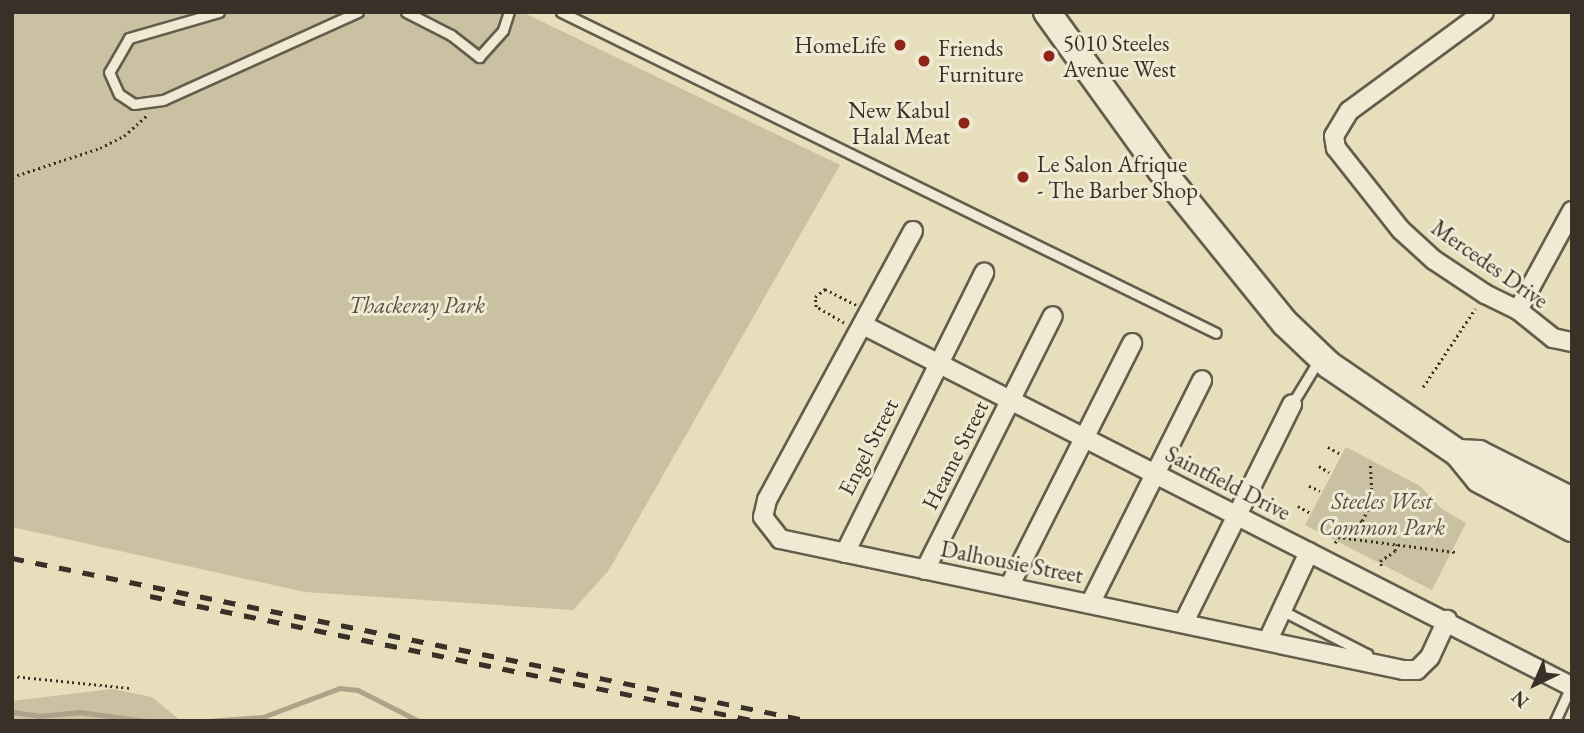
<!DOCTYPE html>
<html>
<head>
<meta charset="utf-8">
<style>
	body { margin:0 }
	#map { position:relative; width:1584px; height:733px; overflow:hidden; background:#e7debb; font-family:"EB Garamond",serif }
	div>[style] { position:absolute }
	.green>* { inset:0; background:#cac0a2 }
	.stream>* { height:4.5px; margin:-2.25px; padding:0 2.25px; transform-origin:2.25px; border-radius:2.25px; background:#aca389 }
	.path>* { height:2.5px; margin-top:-1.25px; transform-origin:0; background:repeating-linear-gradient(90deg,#3a3027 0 2px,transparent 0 5.5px) }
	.roads { filter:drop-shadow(2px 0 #655c4c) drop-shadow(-2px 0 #655c4c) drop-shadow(0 2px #655c4c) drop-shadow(0 -2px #655c4c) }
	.lane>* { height:9px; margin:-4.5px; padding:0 4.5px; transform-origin:4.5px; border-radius:4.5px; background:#efead3 }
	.street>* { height:18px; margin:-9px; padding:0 9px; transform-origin:9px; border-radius:9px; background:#efead3 }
	.secondary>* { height:26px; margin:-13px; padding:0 13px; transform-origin:13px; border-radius:13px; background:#efead3 }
	.rail>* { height:4.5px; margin-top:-2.25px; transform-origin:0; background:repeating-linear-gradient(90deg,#3a3027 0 12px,transparent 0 24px) }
	.dots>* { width:19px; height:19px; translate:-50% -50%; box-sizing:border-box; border:4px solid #efead3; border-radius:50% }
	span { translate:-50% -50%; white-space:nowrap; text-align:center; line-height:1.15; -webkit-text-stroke:6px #efead3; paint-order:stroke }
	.poi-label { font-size:23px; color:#3a3027 }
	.left { translate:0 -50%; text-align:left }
	.right { translate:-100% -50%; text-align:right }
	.street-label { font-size:23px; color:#3a3027 }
	.park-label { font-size:23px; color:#574d40; font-style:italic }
	.frame { position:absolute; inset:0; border:14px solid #3a3027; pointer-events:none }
	.north { position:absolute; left:1500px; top:649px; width:70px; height:70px; -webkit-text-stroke:5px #efead3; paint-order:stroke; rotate:224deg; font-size:19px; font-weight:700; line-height:28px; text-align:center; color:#3a3027 }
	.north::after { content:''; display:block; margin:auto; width:24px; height:32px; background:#3a3027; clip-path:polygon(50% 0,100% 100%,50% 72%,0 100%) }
</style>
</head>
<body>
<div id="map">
	<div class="green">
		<div style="clip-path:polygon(12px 12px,522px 12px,840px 165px,609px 570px,573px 610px,305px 592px,12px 527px)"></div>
		<div style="clip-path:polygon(1346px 447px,1420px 486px,1442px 509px,1466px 523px,1432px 590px,1305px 525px)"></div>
		<div style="clip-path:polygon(112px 689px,152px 697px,181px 721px,12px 721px,12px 701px)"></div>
	</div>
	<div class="stream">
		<div style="left:12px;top:712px;width:27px;rotate:8deg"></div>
		<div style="left:39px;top:716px;width:41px;rotate:-5.6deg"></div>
		<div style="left:80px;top:712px;width:67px;rotate:7.8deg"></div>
		<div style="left:208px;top:721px;width:55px;rotate:-4.2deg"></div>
		<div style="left:263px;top:717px;width:82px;rotate:-20.6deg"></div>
		<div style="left:340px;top:688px;width:18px;rotate:6deg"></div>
		<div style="left:358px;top:690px;width:68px;rotate:26.9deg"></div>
	</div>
	<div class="path">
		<div style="left:12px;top:177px;width:93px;rotate:-18.2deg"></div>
		<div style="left:100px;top:148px;width:27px;rotate:-27deg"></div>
		<div style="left:124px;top:136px;width:31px;rotate:-42deg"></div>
		<div style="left:844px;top:323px;width:32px;rotate:-150deg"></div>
		<div style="left:816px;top:307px;width:10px;rotate:-96deg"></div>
		<div style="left:815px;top:297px;width:13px;rotate:-39deg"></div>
		<div style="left:825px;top:289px;width:35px;rotate:27deg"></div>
		<div style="left:1423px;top:387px;width:94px;rotate:-56.3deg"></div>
		<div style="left:1328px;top:447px;width:13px;rotate:29deg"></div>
		<div style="left:1319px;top:466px;width:12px;rotate:31deg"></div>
		<div style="left:1309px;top:486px;width:12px;rotate:24deg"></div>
		<div style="left:1298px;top:506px;width:13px;rotate:29deg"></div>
		<div style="left:1344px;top:537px;width:24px;rotate:-42deg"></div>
		<div style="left:1362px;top:521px;width:22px;rotate:-63deg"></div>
		<div style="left:1372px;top:501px;width:38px;rotate:-93deg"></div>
		<div style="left:1335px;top:543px;width:7px;rotate:-63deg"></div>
		<div style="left:1338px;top:537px;width:118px;rotate:7.3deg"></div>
		<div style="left:1381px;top:566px;width:5px;rotate:-101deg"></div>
		<div style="left:1380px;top:561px;width:18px;rotate:-34deg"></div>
		<div style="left:1395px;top:551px;width:7px;rotate:-74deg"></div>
		<div style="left:12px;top:676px;width:120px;rotate:5.8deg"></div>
	</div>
	<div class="roads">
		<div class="lane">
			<div style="left:219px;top:12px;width:94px;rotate:163.9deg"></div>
			<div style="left:129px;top:38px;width:39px;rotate:120deg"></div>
			<div style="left:109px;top:72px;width:24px;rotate:66deg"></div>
			<div style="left:119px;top:94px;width:18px;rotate:34deg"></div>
			<div style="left:134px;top:104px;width:29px;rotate:-8deg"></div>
			<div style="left:163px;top:100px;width:214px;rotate:-24.3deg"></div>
			<div style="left:406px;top:12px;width:51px;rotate:27.1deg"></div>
			<div style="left:451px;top:35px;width:36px;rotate:38deg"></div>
			<div style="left:479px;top:57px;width:36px;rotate:-48deg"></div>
			<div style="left:503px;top:30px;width:19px;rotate:-72deg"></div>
			<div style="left:561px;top:12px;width:729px;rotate:26.11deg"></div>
			<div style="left:1292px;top:404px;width:54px;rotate:-58.7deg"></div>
			<div style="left:1281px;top:610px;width:97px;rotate:27.1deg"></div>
			<div style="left:1367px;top:654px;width:6px;rotate:81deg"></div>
			<div style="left:1555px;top:721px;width:41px;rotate:-65.3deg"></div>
		</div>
		<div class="street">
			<div style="left:1484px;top:12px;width:167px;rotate:143.7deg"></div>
			<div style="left:1349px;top:111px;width:29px;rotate:121deg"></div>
			<div style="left:1334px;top:136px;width:12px;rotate:81deg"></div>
			<div style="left:1336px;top:148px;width:105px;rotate:51.6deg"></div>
			<div style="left:1401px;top:230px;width:45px;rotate:42.3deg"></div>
			<div style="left:1434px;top:260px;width:61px;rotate:33.7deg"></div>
			<div style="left:1485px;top:294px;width:37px;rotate:26deg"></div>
			<div style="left:1518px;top:310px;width:45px;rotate:38.7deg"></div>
			<div style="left:1553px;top:338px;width:19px;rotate:12deg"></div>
			<div style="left:913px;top:231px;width:306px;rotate:118.5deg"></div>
			<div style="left:767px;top:500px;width:17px;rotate:103deg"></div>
			<div style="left:763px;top:517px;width:28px;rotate:52deg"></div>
			<div style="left:780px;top:539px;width:637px;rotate:11.87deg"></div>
			<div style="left:1403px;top:670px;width:14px"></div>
			<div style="left:1417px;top:670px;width:18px;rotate:-45deg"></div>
			<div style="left:1430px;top:657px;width:41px;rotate:-65.3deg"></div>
			<div style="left:1518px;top:310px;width:113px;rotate:-61.4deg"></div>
			<div style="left:863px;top:325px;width:795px;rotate:27.02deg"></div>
			<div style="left:845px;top:553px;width:313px;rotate:-63.6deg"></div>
			<div style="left:925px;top:570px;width:284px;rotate:-63.3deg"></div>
			<div style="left:1010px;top:585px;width:271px;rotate:-63.2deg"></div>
			<div style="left:1091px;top:602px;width:248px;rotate:-63.4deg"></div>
			<div style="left:1184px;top:622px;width:243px;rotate:-63.6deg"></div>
			<div style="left:1268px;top:640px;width:97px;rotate:-65deg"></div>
		</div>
		<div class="secondary">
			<div style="left:1047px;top:12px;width:195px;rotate:54.2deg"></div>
			<div style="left:1161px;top:170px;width:197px;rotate:51deg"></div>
			<div style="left:1285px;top:323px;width:61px;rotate:43.7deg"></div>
			<div style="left:1329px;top:365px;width:156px;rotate:34.3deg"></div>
			<div style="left:1458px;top:453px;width:33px;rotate:51deg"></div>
			<div style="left:1479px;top:479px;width:105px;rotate:27.8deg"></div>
			<div style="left:1458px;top:453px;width:21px;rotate:3deg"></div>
			<div style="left:1479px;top:454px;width:104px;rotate:26.8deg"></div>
		</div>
	</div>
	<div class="rail">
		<div style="left:12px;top:558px;width:814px;rotate:11.54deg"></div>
		<div style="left:150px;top:596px;width:620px;rotate:11.64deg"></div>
	</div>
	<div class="dots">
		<div style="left:900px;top:45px;background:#8f2418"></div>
		<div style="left:1049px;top:56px;background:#8f2418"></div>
		<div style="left:924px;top:61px;background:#8f2418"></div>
		<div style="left:964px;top:123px;background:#8f2418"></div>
		<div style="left:1023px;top:177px;background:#8f2418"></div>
	</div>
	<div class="poi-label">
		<span class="left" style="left:1063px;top:56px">5010 Steeles<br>Avenue West</span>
		<span class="right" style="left:886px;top:45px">HomeLife</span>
		<span class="left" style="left:938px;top:61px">Friends<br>Furniture</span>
		<span class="right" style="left:950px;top:123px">New Kabul<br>Halal Meat</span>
		<span class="left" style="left:1037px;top:177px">Le Salon Afrique<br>- The Barber Shop</span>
	</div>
	<div class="street-label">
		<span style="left:1490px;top:264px;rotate:35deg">Mercedes Drive</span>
		<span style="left:868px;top:447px;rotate:-63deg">Engel Street</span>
		<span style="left:955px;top:455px;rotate:-63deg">Heame Street</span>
		<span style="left:1228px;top:483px;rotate:27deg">Saintfield Drive</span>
		<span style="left:1012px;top:562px;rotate:11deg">Dalhousie Street</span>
	</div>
	<div class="park-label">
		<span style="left:417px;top:305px">Thackeray Park</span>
		<span style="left:1382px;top:514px">Steeles West<br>Common Park</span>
	</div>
	<div class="frame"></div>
	<div class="north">N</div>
</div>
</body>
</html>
